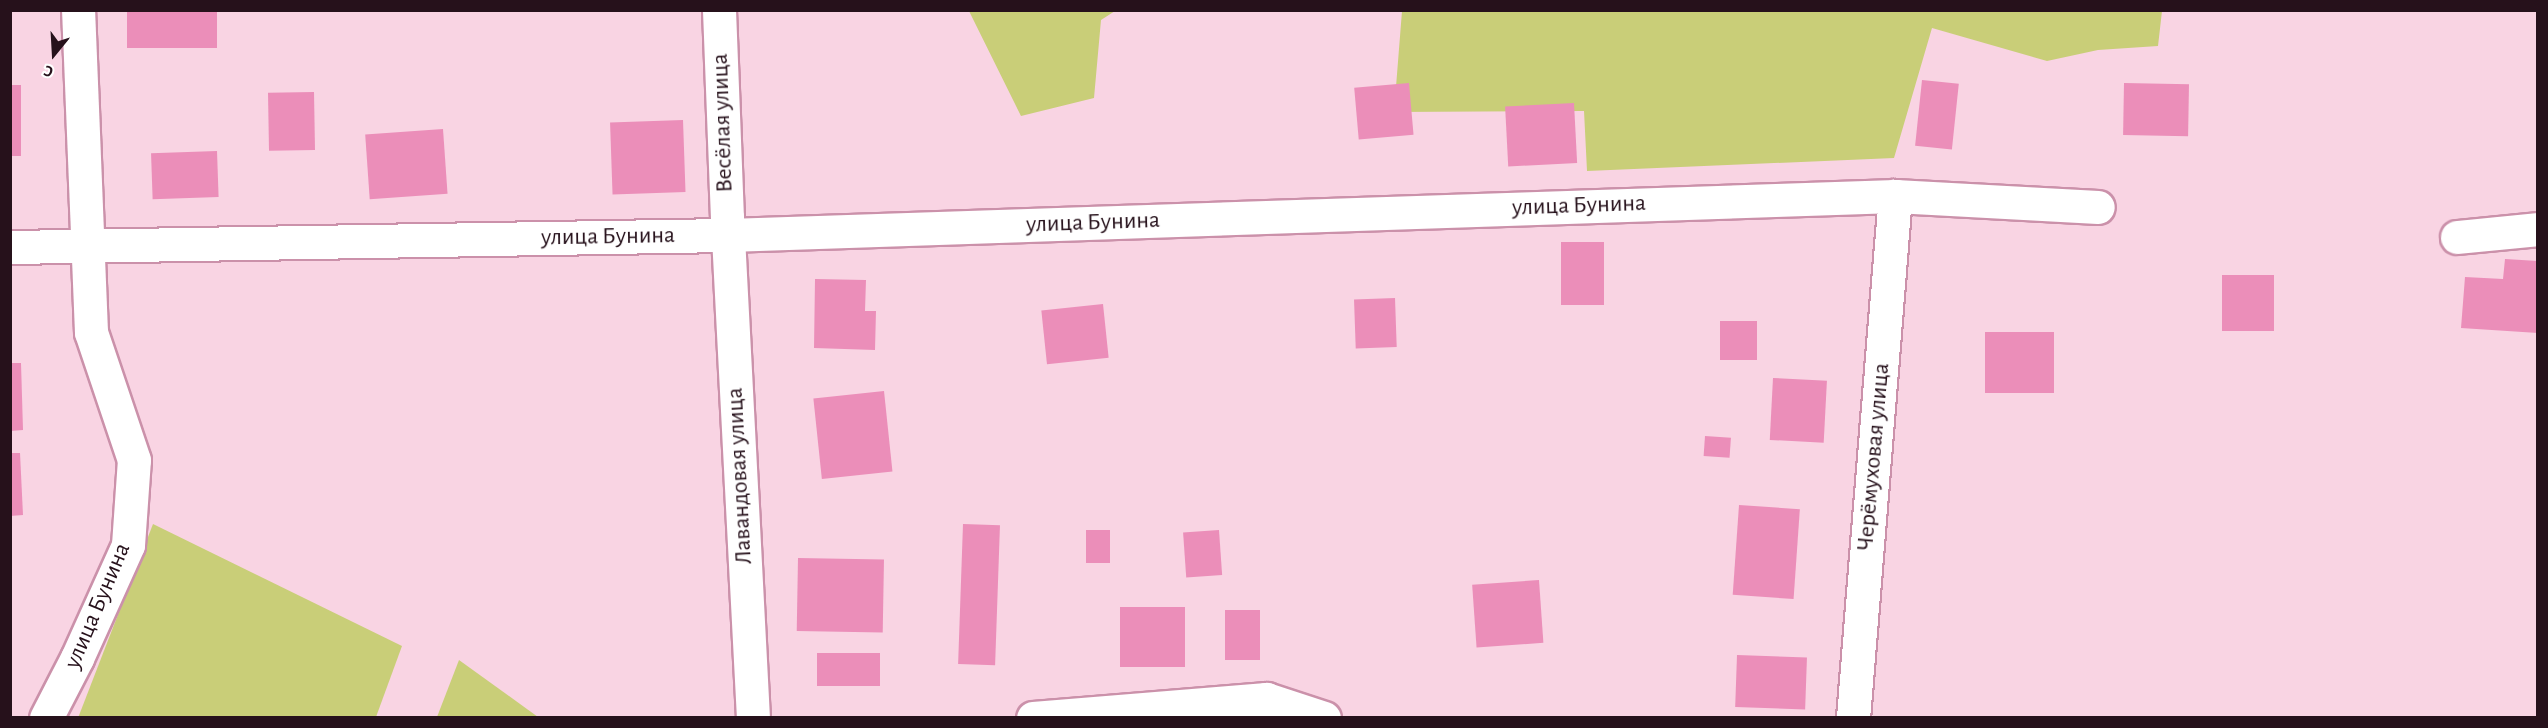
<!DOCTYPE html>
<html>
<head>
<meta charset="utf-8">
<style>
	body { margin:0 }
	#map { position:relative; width:2548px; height:728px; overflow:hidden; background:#f9d4e3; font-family:"Alegreya Sans",sans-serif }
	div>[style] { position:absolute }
	.green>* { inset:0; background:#c9ce78 }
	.building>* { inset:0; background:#eb8eb9; transform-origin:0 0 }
	.roads { filter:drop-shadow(2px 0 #cb91aa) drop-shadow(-2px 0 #cb91aa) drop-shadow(0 2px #cb91aa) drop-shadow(0 -2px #cb91aa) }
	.street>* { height:33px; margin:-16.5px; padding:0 16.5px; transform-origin:16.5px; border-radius:16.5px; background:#fff }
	span { translate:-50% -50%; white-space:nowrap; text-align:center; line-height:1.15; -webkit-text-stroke:6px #fff; paint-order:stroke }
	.street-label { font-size:24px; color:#26111b }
	.frame { position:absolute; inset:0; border:12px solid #26111b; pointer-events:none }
	.north { position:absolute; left:24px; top:24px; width:60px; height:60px; -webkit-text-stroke:4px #fff; paint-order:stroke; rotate:198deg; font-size:16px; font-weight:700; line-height:24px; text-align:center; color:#26111b }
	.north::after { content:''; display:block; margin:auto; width:21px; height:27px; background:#26111b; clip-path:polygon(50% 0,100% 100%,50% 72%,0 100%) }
</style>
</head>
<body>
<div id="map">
	<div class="green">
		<div style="clip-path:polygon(969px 11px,1115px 11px,1101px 20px,1094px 98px,1021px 116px)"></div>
		<div style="clip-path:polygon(1402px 11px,2162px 11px,2158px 46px,2098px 50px,2047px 61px,1932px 28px,1894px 158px,1587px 171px,1584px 111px,1394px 112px)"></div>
		<div style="clip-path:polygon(153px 524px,402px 646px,376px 717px,78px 718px)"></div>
		<div style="clip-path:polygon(459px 660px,538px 717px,437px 717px)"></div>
	</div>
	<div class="building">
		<div style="left:127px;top:10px;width:90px;height:38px"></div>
		<div style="left:1922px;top:80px;width:37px;height:66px;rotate:6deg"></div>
		<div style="left:1409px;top:83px;width:52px;height:55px;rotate:85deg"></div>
		<div style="left:2124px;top:83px;width:65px;height:52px;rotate:1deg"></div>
		<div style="left:10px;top:85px;width:11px;height:71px"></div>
		<div style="left:314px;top:92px;width:58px;height:46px;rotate:89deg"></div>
		<div style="left:1574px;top:103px;width:60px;height:69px;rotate:87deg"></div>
		<div style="left:683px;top:120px;width:72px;height:73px;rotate:88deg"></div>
		<div style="left:443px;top:129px;width:65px;height:78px;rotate:86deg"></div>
		<div style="left:217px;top:151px;width:46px;height:66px;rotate:88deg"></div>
		<div style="left:1561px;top:242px;width:43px;height:63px"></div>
		<div style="clip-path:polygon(2505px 259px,2538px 261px,2538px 333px,2461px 328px,2465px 277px,2503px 279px)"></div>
		<div style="left:2222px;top:275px;width:52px;height:56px"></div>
		<div style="clip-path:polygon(815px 279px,866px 280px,865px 311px,876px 311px,875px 350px,814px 348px)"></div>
		<div style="left:1395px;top:298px;width:49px;height:41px;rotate:88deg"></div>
		<div style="left:1103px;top:304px;width:54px;height:62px;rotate:84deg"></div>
		<div style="left:1720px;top:321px;width:37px;height:39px"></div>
		<div style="left:1985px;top:332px;width:69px;height:61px"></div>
		<div style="clip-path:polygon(10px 363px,21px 363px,23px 430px,10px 431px)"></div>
		<div style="left:1773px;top:378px;width:54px;height:62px;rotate:3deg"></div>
		<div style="left:884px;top:391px;width:81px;height:71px;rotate:84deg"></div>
		<div style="left:1705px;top:436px;width:26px;height:20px;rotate:4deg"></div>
		<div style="clip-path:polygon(10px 453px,20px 453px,23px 515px,10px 516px)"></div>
		<div style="left:1739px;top:505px;width:61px;height:90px;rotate:4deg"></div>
		<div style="left:963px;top:524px;width:37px;height:140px;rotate:2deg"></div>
		<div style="left:1086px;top:530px;width:24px;height:33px"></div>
		<div style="left:1219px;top:530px;width:45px;height:36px;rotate:86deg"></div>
		<div style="left:798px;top:558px;width:86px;height:73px;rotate:1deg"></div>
		<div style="left:1539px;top:580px;width:63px;height:67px;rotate:86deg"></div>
		<div style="left:1120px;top:607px;width:65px;height:60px"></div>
		<div style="left:1225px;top:610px;width:35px;height:50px"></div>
		<div style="left:817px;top:653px;width:63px;height:33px"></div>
		<div style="left:1737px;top:655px;width:70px;height:52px;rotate:2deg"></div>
	</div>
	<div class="roads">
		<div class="street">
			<div style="left:719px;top:10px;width:207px;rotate:87.8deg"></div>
			<div style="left:727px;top:217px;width:502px;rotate:87.03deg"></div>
			<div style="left:2457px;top:237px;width:81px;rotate:-5.6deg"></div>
			<div style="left:10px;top:247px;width:718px;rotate:-0.96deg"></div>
			<div style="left:728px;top:235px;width:1168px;rotate:-1.91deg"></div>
			<div style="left:1895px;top:196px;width:203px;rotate:3.1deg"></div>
			<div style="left:46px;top:718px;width:68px;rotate:-62.7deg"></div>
			<div style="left:77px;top:658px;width:124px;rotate:-65.7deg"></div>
			<div style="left:128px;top:545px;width:85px;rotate:-86deg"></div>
			<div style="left:134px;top:460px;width:135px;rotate:-108.6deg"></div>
			<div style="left:91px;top:332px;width:322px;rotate:-92.3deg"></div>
			<div style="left:1033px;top:718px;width:234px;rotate:-4.7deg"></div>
			<div style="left:1266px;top:699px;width:61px;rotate:18.1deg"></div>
			<div style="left:1853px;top:718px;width:524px;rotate:-85.4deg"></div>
		</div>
	</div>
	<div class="street-label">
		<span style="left:723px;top:123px;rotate:-92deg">Весёлая улица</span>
		<span style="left:1579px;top:206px;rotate:-2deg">улица Бунина</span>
		<span style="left:1093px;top:223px;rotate:-2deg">улица Бунина</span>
		<span style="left:608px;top:237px;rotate:-1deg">улица Бунина</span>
		<span style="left:1874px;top:457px;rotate:-85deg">Черёмуховая улица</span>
		<span style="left:740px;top:476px;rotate:-93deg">Лавандовая улица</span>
		<span style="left:98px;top:606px;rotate:-67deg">улица Бунина</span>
	</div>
	<div class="frame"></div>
	<div class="north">С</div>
</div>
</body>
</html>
